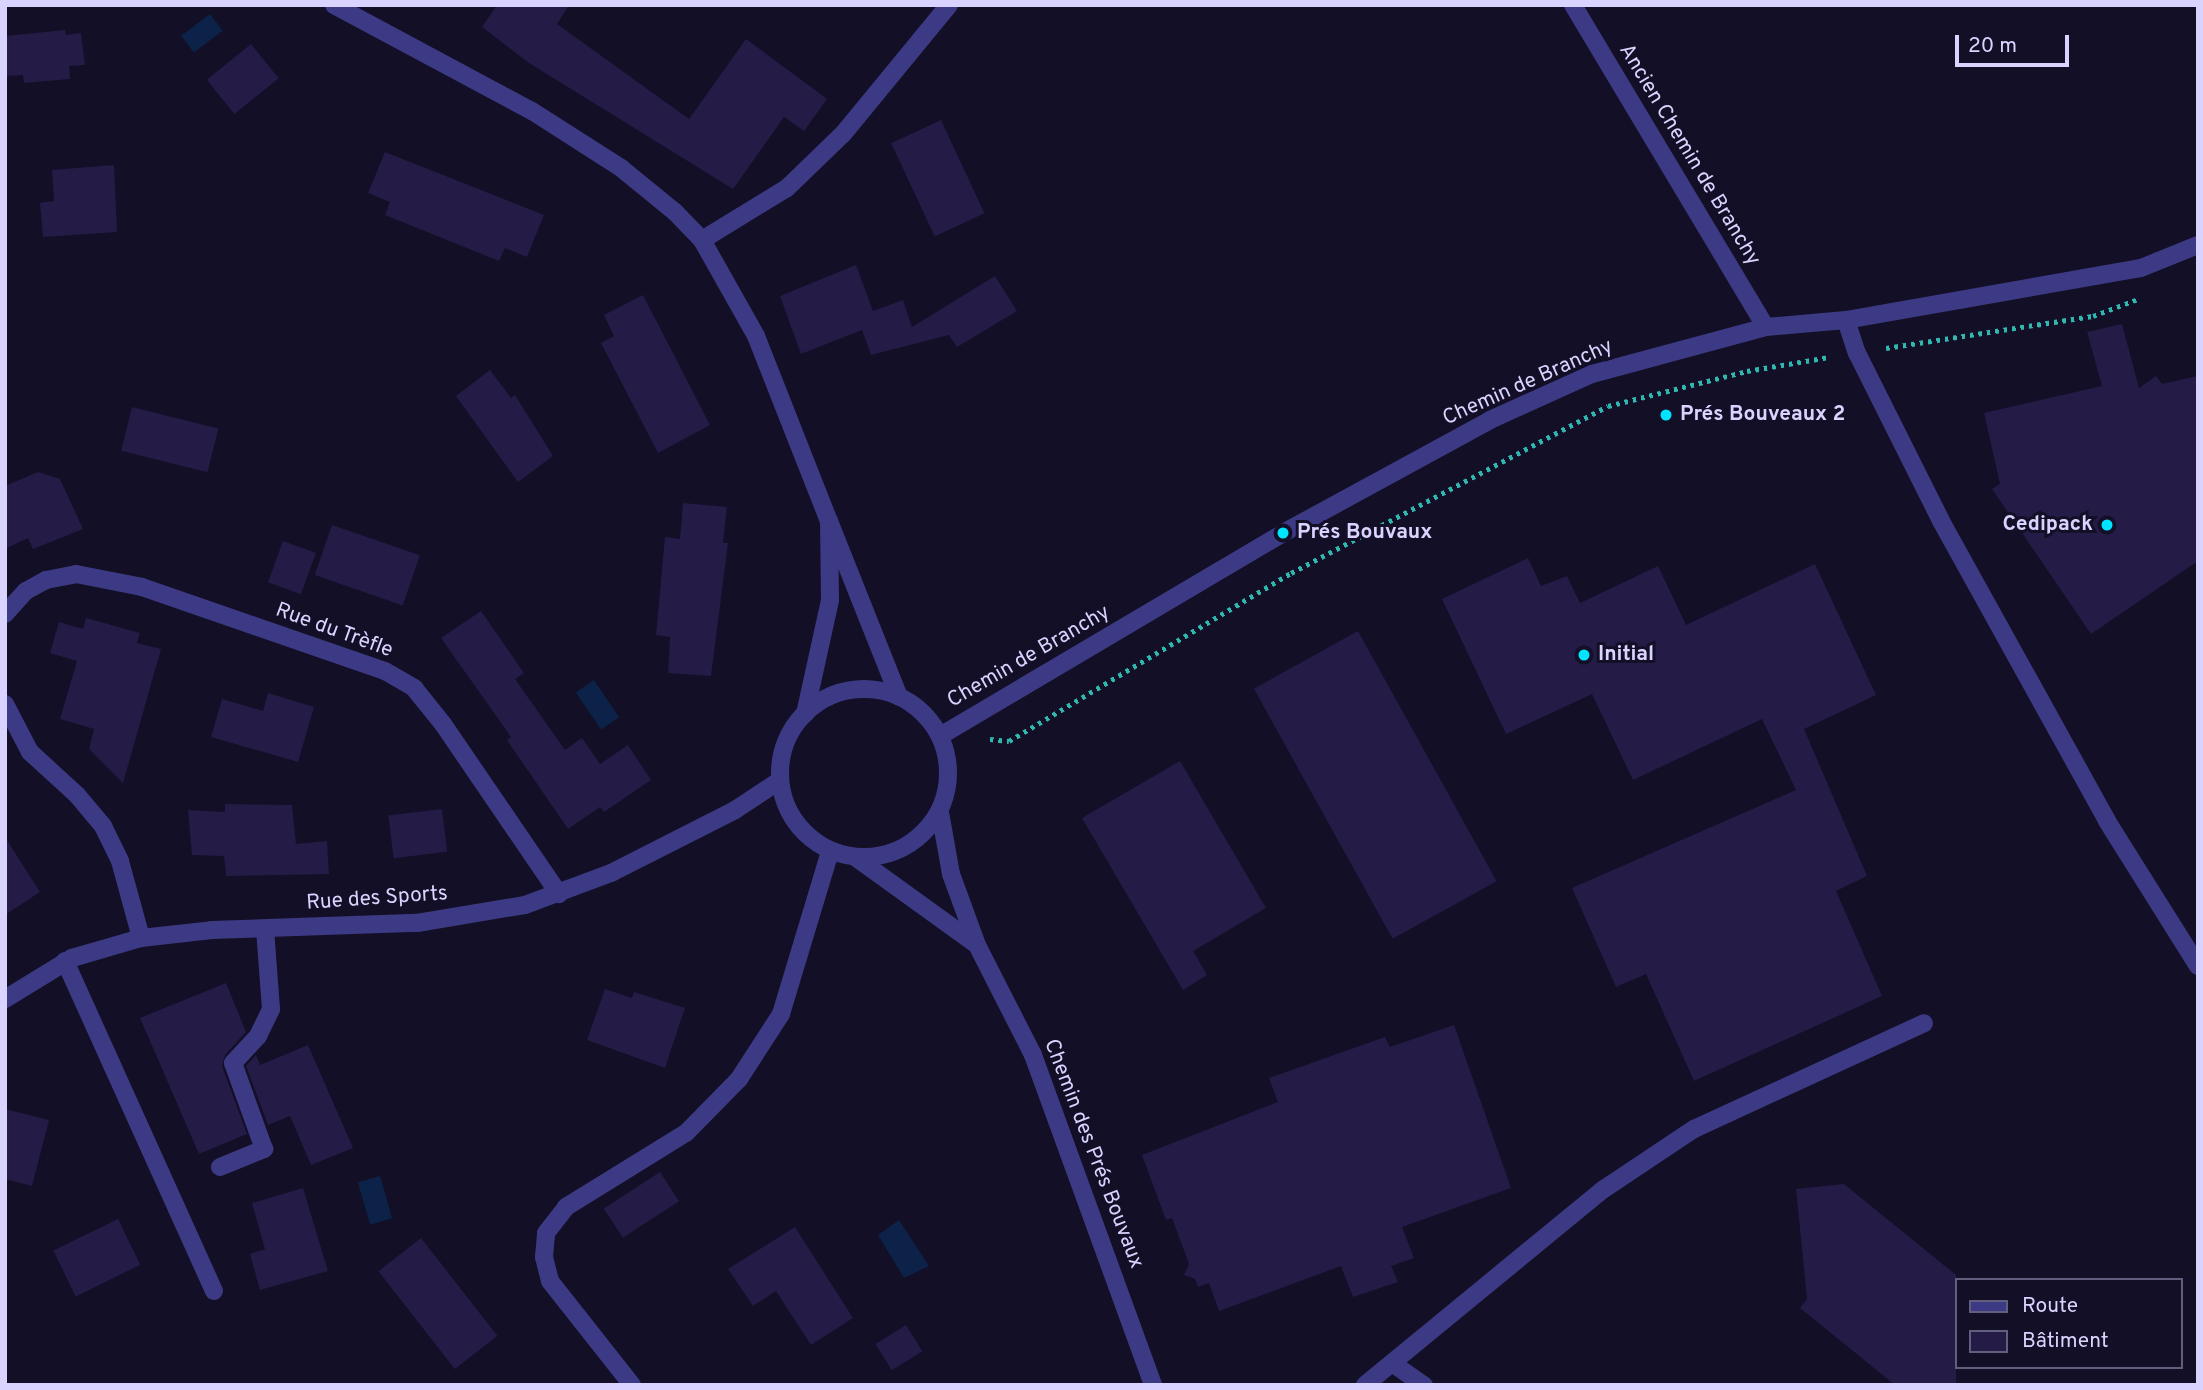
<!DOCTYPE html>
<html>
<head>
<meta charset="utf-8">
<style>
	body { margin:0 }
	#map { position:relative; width:2203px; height:1390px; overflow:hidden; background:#130f26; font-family:Overpass,sans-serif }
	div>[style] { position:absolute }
	.water>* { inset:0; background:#0c2248; transform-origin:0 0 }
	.building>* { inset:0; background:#241b47; transform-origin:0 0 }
	.path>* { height:4.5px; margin-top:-2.25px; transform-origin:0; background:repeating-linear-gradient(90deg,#2fb8b0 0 3.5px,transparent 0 8.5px) }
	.service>* { height:18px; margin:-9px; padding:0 9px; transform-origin:9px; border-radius:9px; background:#3d3a85 }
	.minor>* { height:18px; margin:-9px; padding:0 9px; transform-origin:9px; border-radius:9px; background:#3d3a85 }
	.tertiary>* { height:18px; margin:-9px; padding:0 9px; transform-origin:9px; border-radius:9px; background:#3d3a85 }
	.tertiary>.ring { margin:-9px; padding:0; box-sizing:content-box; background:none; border:18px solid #3d3a85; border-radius:50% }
	.dots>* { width:19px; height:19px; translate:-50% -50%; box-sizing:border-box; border:4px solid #130f26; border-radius:50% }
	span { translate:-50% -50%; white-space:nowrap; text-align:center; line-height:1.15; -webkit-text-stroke:6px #130f26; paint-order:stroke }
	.street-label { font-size:21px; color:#d9d4ff }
	.poi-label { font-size:21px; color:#d9d4ff; font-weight:700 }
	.left { translate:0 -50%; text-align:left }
	.right { translate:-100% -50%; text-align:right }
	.frame { position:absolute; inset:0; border:7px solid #d9d4ff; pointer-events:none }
	.legend { position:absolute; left:1955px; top:1278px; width:228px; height:91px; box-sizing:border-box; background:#130f26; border:2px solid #625e7d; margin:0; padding:9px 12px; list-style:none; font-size:21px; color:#d9d4ff }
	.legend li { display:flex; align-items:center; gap:14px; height:35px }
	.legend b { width:35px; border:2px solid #625e7d }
	.scale { position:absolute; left:1955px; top:35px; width:114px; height:32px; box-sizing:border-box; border:4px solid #d9d4ff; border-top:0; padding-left:9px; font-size:21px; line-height:24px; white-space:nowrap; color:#d9d4ff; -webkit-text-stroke:5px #130f26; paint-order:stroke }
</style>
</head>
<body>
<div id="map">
	<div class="water">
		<div style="left:210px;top:14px;width:21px;height:36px;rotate:53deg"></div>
		<div style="left:594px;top:680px;width:45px;height:22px;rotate:56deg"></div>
		<div style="left:380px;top:1176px;width:44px;height:23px;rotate:74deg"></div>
		<div style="clip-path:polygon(899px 1220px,929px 1266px,904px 1278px,878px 1235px)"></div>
	</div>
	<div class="building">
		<div style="clip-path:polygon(497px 5px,569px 5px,557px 24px,689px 119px,746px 39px,827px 99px,804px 131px,784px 117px,733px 189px,529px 63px,482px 27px)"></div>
		<div style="clip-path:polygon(65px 30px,66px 35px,81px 33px,85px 65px,69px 66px,70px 79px,24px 83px,23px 75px,5px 76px,5px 36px)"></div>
		<div style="left:251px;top:44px;width:44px;height:57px;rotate:51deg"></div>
		<div style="left:941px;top:120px;width:103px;height:55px;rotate:65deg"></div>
		<div style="clip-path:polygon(385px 152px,544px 215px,527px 257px,505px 248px,499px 261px,385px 215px,390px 202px,368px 193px)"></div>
		<div style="clip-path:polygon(114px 165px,117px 232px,43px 237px,40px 203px,54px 201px,52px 170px)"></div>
		<div style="clip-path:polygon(856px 265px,873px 311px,903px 300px,912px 327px,995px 276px,1017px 311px,957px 347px,949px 335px,871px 355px,862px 330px,801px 354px,780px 296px)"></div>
		<div style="clip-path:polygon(643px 295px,710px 425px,658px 453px,601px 343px,614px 336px,604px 315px)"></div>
		<div style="clip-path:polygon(2122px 324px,2139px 388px,2156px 376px,2162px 384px,2198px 376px,2198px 561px,2091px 634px,1992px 489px,2000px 484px,1984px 413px,2102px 386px,2087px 332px)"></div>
		<div style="clip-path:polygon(490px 370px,511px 398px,515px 395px,553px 456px,518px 482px,456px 396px)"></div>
		<div style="left:132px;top:407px;width:89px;height:45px;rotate:14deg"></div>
		<div style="clip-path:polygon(38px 472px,60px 479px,83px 529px,33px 549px,28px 538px,5px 549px,5px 486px)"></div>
		<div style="clip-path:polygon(683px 503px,727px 507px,723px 543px,728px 543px,711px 676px,668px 673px,670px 637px,656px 635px,665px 537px,680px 539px)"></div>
		<div style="left:332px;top:525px;width:93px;height:53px;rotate:19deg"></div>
		<div style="left:283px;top:541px;width:35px;height:44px;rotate:20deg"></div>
		<div style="clip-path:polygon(1528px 558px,1541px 586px,1567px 576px,1580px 603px,1658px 566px,1686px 625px,1815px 564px,1876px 695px,1804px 729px,1867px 876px,1836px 891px,1882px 996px,1694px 1081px,1646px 974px,1616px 987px,1572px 888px,1796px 790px,1762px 719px,1633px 780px,1592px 694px,1506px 734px,1442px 599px)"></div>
		<div style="clip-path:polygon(481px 611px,524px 673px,515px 679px,565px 750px,582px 738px,600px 764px,628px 745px,651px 780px,604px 812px,600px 807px,568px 829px,507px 740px,511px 737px,441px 638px)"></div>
		<div style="clip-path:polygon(86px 618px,140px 633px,137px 643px,161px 649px,123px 783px,89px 749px,94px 729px,60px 719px,77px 661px,50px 653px,59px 622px,83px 629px)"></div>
		<div style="left:1358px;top:631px;width:286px;height:119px;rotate:61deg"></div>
		<div style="clip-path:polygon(268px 693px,314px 707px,298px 762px,211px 737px,222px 699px,263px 711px)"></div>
		<div style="clip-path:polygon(1180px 761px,1266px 908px,1193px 951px,1207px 975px,1183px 990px,1082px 818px)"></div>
		<div style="clip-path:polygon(225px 804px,292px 805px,296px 844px,327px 841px,329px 874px,226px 876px,224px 856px,192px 855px,188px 810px,225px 812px)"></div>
		<div style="left:442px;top:809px;width:43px;height:54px;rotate:83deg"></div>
		<div style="clip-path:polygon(5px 837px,40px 892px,5px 915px)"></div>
		<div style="clip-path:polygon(226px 983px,246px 1032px,225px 1055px,222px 1066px,247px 1134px,199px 1154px,140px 1018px)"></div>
		<div style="clip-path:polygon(605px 989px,632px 998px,634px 992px,685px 1008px,665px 1068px,587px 1040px)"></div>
		<div style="clip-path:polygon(1454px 1025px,1511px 1188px,1402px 1227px,1414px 1258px,1391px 1266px,1398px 1282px,1353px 1297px,1341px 1266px,1219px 1311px,1209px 1283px,1198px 1287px,1195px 1279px,1184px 1275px,1189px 1264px,1172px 1218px,1166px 1220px,1142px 1155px,1278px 1102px,1269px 1078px,1385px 1037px,1390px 1047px)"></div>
		<div style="clip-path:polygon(308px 1045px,353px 1148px,311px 1165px,290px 1116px,268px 1125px,246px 1066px,256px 1055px,260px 1065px)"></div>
		<div style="clip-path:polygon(5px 1109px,49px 1120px,32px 1186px,5px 1179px)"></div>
		<div style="left:660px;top:1172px;width:35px;height:67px;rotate:57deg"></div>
		<div style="clip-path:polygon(1844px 1184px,1956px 1275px,1956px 1385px,1895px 1385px,1800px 1308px,1807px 1299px,1796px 1189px)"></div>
		<div style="clip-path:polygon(303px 1188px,328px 1271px,260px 1290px,250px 1254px,265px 1249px,252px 1203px)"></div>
		<div style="left:118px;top:1219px;width:51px;height:72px;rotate:64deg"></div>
		<div style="clip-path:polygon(795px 1227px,853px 1318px,811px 1345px,776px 1291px,753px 1306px,728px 1269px)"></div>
		<div style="left:421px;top:1238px;width:124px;height:54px;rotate:52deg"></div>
		<div style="left:906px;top:1325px;width:31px;height:36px;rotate:58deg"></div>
	</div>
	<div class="path">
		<div style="left:1886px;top:348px;width:209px;rotate:-8.8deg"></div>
		<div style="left:2093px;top:316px;width:48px;rotate:-20.7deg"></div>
		<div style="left:990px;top:739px;width:19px;rotate:6deg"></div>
		<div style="left:1009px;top:741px;width:328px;rotate:-30.8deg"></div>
		<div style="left:1291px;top:573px;width:358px;rotate:-27.8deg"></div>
		<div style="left:1608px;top:406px;width:143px;rotate:-14.1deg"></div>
		<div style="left:1747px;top:371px;width:83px;rotate:-9.7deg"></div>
	</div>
	<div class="service">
		<div style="left:1846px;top:320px;width:35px;rotate:72deg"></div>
		<div style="left:1857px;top:353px;width:188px;rotate:63.4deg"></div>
		<div style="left:1941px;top:521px;width:343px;rotate:61deg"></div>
		<div style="left:2107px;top:821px;width:171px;rotate:57.9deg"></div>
		<div style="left:65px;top:961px;width:362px;rotate:65.7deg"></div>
		<div style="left:220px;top:1167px;width:48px;rotate:-22.2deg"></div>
		<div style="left:264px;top:1149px;width:91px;rotate:-109.8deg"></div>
		<div style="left:233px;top:1063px;width:37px;rotate:-47deg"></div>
		<div style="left:258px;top:1036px;width:30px;rotate:-64deg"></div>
		<div style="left:271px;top:1009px;width:79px;rotate:-94.3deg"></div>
		<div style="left:1604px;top:1189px;width:108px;rotate:-33.7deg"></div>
		<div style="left:1694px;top:1129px;width:253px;rotate:-24.7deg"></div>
		<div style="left:1392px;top:1363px;width:39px;rotate:35deg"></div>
	</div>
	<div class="minor">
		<div style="left:1573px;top:5px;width:375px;rotate:59.1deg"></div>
		<div style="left:702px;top:240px;width:100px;rotate:-31.5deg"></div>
		<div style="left:787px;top:188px;width:78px;rotate:-44deg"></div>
		<div style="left:843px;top:134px;width:167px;rotate:-50.6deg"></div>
		<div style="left:5px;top:614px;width:31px;rotate:-48deg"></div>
		<div style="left:26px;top:591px;width:23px;rotate:-29deg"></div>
		<div style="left:46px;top:580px;width:31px;rotate:-11deg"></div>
		<div style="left:76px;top:574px;width:67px;rotate:11.1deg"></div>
		<div style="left:142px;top:587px;width:257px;rotate:19.1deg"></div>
		<div style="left:385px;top:671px;width:34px;rotate:30deg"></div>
		<div style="left:414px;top:688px;width:46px;rotate:51.1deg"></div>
		<div style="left:443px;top:724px;width:206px;rotate:55.7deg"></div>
		<div style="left:5px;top:704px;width:54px;rotate:62.5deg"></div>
		<div style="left:30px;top:752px;width:64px;rotate:42.5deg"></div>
		<div style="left:77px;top:795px;width:40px;rotate:50deg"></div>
		<div style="left:103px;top:826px;width:39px;rotate:64deg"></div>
		<div style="left:120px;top:861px;width:80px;rotate:74.7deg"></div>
		<div style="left:940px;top:736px;width:399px;rotate:-30.6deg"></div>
		<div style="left:1283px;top:533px;width:236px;rotate:-28.6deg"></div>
		<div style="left:1490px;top:420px;width:112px;rotate:-24.3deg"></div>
		<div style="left:1592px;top:374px;width:180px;rotate:-15.1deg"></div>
		<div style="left:1766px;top:327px;width:80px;rotate:-5deg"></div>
		<div style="left:1846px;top:320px;width:300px;rotate:-10deg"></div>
		<div style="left:2141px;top:268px;width:61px;rotate:-22deg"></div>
		<div style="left:5px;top:999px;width:79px;rotate:-31.5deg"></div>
		<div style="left:72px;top:958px;width:72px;rotate:-16.2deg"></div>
		<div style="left:141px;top:938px;width:71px;rotate:-6.4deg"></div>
		<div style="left:212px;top:930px;width:205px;rotate:-2deg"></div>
		<div style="left:417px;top:923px;width:109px;rotate:-9.5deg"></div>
		<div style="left:525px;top:905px;width:92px;rotate:-20.4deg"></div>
		<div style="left:611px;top:873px;width:139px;rotate:-26.9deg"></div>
		<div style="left:735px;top:810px;width:53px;rotate:-33.4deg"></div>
		<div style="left:632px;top:1385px;width:132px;rotate:-128.3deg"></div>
		<div style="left:550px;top:1281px;width:25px;rotate:-104deg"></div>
		<div style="left:544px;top:1257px;width:24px;rotate:-85deg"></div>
		<div style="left:546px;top:1233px;width:33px;rotate:-52deg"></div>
		<div style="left:566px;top:1207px;width:141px;rotate:-31.7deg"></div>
		<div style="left:686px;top:1133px;width:76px;rotate:-45.5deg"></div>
		<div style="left:739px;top:1079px;width:77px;rotate:-57.1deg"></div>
		<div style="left:781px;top:1014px;width:169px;rotate:-73.2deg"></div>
		<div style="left:1365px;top:1385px;width:309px;rotate:-39.4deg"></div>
	</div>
	<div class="tertiary">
		<div style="left:334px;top:5px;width:225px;rotate:28.2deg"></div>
		<div style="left:532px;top:111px;width:106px;rotate:32.6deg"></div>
		<div style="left:621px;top:168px;width:70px;rotate:39.2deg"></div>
		<div style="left:675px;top:212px;width:39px;rotate:46deg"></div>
		<div style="left:702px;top:240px;width:110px;rotate:60.6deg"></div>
		<div style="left:756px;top:336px;width:199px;rotate:68.5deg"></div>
		<div class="ring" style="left:780px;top:689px;width:150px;height:150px"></div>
		<div style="left:805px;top:714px;width:117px;rotate:-77.6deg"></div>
		<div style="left:830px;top:600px;width:79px;rotate:-90.7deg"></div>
		<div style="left:829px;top:521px;width:189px;rotate:68.3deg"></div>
		<div style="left:855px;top:857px;width:150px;rotate:35.8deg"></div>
		<div style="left:977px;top:945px;width:76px;rotate:-110.1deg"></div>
		<div style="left:951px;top:874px;width:63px;rotate:-100.1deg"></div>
		<div style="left:977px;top:945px;width:123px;rotate:63deg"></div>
		<div style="left:1033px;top:1055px;width:351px;rotate:70deg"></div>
	</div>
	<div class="dots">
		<div style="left:1666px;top:415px;background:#00e5ff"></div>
		<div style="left:2107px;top:525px;background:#00e5ff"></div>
		<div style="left:1283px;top:533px;background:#00e5ff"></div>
		<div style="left:1584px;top:655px;background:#00e5ff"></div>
	</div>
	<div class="street-label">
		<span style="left:1689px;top:155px;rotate:59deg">Ancien Chemin de Branchy</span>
		<span style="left:1528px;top:383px;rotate:-24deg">Chemin de Branchy</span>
		<span style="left:334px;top:631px;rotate:20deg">Rue du Trèfle</span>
		<span style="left:1029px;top:657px;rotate:-30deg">Chemin de Branchy</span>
		<span style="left:377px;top:899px;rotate:-4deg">Rue des Sports</span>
		<span style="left:1093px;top:1154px;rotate:69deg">Chemin des Prés Bouvaux</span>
	</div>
	<div class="poi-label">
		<span class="left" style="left:1680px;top:415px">Prés Bouveaux 2</span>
		<span class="right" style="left:2093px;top:525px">Cedipack</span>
		<span class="left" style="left:1297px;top:533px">Prés Bouvaux</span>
		<span class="left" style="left:1598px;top:655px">Initial</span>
	</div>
	<div class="frame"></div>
	<ul class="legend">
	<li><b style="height:9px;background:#3d3a85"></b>Route</li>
	<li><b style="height:19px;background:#241b47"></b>Bâtiment</li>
	</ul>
	<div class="scale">20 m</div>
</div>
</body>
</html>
